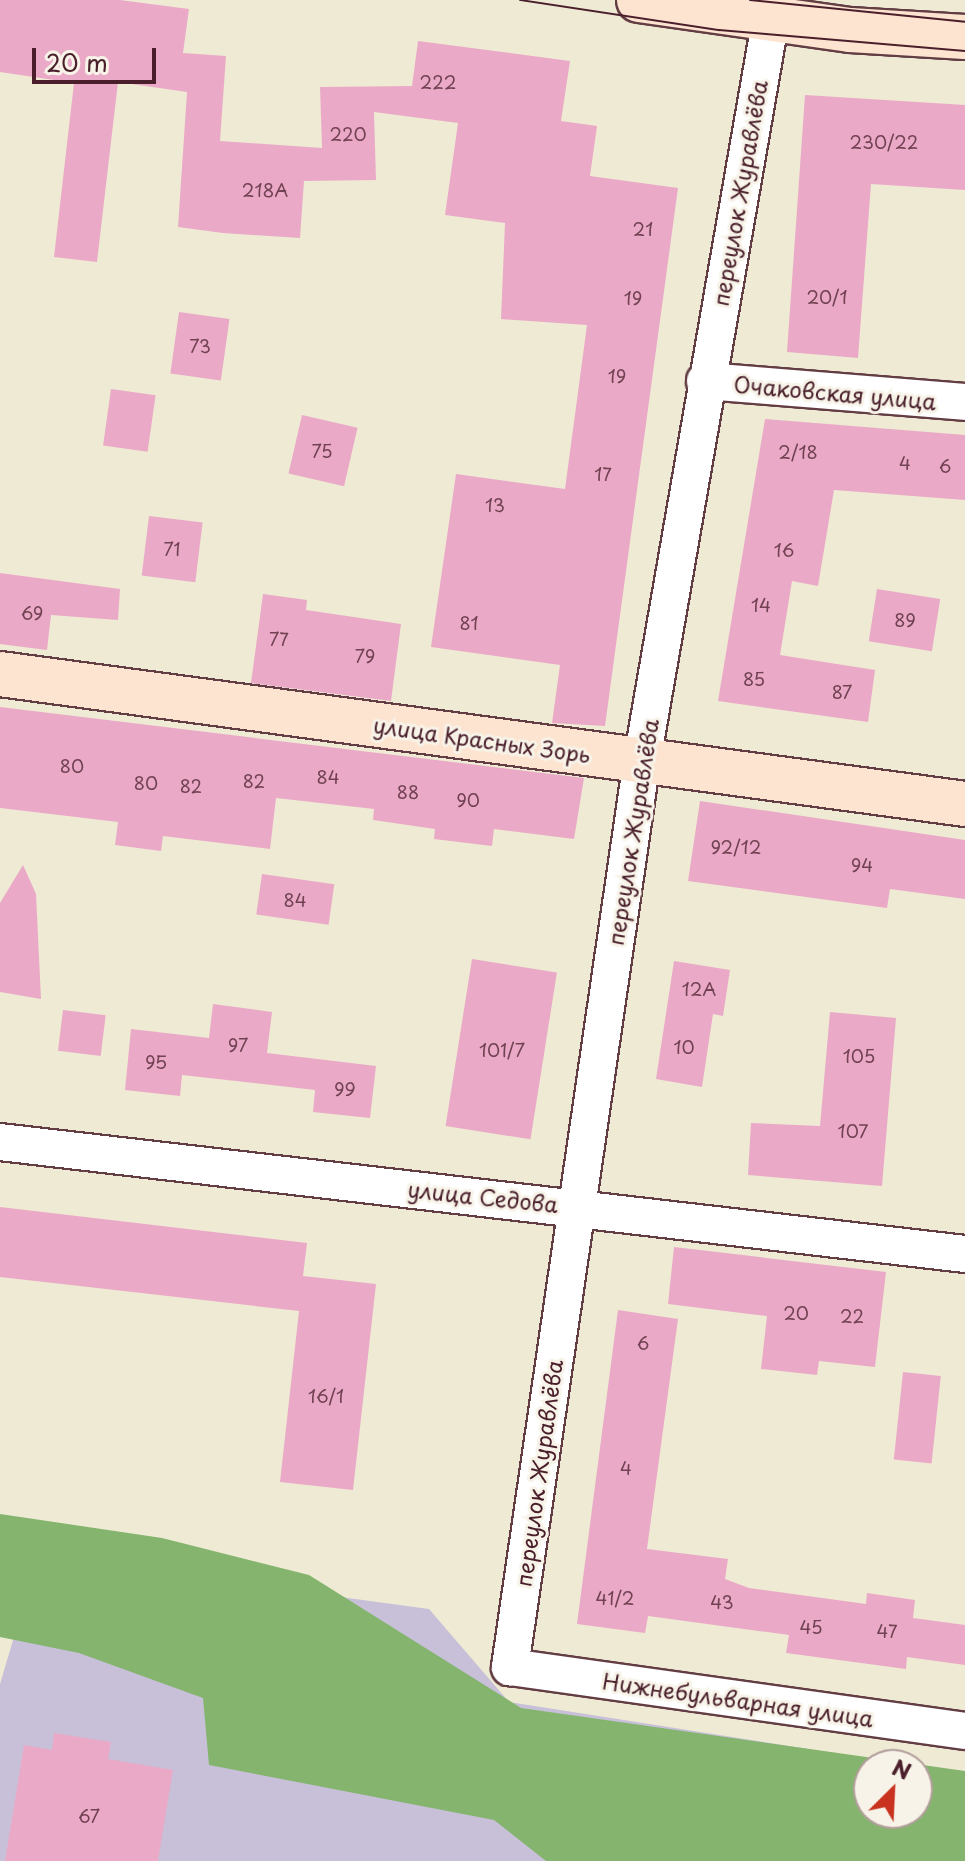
<!DOCTYPE html>
<html>
<head>
<meta charset="utf-8">
<style>
	body { margin:0 }
	#map { position:relative; width:965px; height:1861px; overflow:hidden; background:#efead4; font-family:"Playpen Sans",sans-serif }
	div>[style] { position:absolute }
	.industrial>* { inset:0; background:#c7c0d8 }
	.forest>* { inset:0; background:#84b46d }
	.building>* { inset:0; background:#eaaac7; transform-origin:0 0 }
	.roads { filter:drop-shadow(2px 0 #633d44) drop-shadow(-2px 0 #633d44) drop-shadow(0 2px #633d44) drop-shadow(0 -2px #633d44) }
	.street>* { height:36px; margin:-18px; padding:0 18px; transform-origin:18px; border-radius:18px; background:#fff }
	.secondary>* { height:44px; margin:-22px; padding:0 22px; transform-origin:22px; border-radius:22px; background:#fde4d1 }
	.tram>* { height:2px; margin:-1px; padding:0 1px; transform-origin:1px; border-radius:1px; background:#4a1f2b }
	span { translate:-50% -50%; white-space:nowrap; text-align:center; line-height:1.15; -webkit-text-stroke:6px #f7f3e8; paint-order:stroke }
	.number-label { font-size:18px; color:#724252 }
	.number-label span { -webkit-text-stroke-width:0 }
	.street-label { font-size:22px; color:#4a1f2b }
	.north { position:absolute; left:853px; top:1749px; width:80px; height:80px; box-sizing:border-box; background:#f7f3e8; border:2px solid #b29e9c; border-radius:50%; rotate:24deg; font-size:22px; font-weight:700; line-height:32px; text-align:center; color:#4a1f2b }
	.north::after { content:''; display:block; margin:auto; width:28px; height:36px; background:#c8321e; clip-path:polygon(50% 0,100% 100%,50% 72%,0 100%) }
	.scale { position:absolute; left:32px; top:48px; width:124px; height:36px; box-sizing:border-box; border:4px solid #4a1f2b; border-top:0; padding-left:10px; font-size:24px; line-height:28px; white-space:nowrap; color:#4a1f2b; -webkit-text-stroke:6px #f7f3e8; paint-order:stroke }
</style>
</head>
<body>
<div id="map">
	<div class="industrial">
		<div style="clip-path:polygon(38px 1556px,429px 1609px,509px 1702px,910px 1765px,869px 1765px,869px 1813px,917px 1813px,965px 1861px,0 1861px,0 1684px)"></div>
	</div>
	<div class="forest">
		<div style="clip-path:polygon(evenodd,0 1514px,162px 1538px,309px 1575px,521px 1708px,965px 1771px,965px 1861px,546px 1861px,494px 1820px,209px 1765px,203px 1698px,79px 1653px,0 1637px,0 1514px,869px 1765px,917px 1765px,917px 1813px,869px 1813px,869px 1765px)"></div>
	</div>
	<div class="building">
		<div style="clip-path:polygon(0 0,120px 0,189px 9px,183px 53px,226px 56px,220px 141px,322px 148px,320px 87px,412px 86px,418px 41px,570px 61px,561px 121px,597px 126px,590px 176px,678px 188px,605px 726px,552px 723px,560px 665px,431px 647px,456px 474px,565px 489px,587px 325px,501px 319px,505px 223px,445px 215px,458px 123px,374px 112px,376px 180px,304px 181px,300px 238px,223px 233px,178px 227px,187px 92px,118px 82px,97px 262px,54px 257px,74px 83px,0 72px)"></div>
		<div style="clip-path:polygon(805px 95px,965px 105px,965px 190px,871px 184px,858px 358px,787px 352px)"></div>
		<div style="left:179px;top:312px;width:51px;height:62px;rotate:8deg"></div>
		<div style="left:111px;top:389px;width:45px;height:57px;rotate:8deg"></div>
		<div style="left:302px;top:415px;width:57px;height:60px;rotate:13deg"></div>
		<div style="clip-path:polygon(765px 419px,965px 435px,965px 500px,834px 490px,818px 586px,792px 581px,780px 655px,875px 670px,868px 722px,718px 701px)"></div>
		<div style="left:149px;top:516px;width:54px;height:60px;rotate:7deg"></div>
		<div style="clip-path:polygon(0 573px,120px 589px,118px 620px,51px 615px,47px 650px,0 644px)"></div>
		<div style="left:877px;top:589px;width:64px;height:53px;rotate:9deg"></div>
		<div style="clip-path:polygon(263px 594px,307px 600px,306px 610px,401px 624px,391px 701px,251px 683px)"></div>
		<div style="clip-path:polygon(0 707px,584px 778px,574px 839px,494px 829px,492px 846px,434px 839px,435px 829px,373px 820px,374px 809px,276px 798px,270px 849px,163px 836px,161px 851px,115px 845px,118px 822px,0 808px)"></div>
		<div style="clip-path:polygon(700px 801px,965px 840px,965px 899px,890px 889px,887px 908px,688px 881px)"></div>
		<div style="clip-path:polygon(23px 865px,36px 894px,41px 999px,0 992px,0 903px)"></div>
		<div style="left:262px;top:874px;width:73px;height:41px;rotate:8deg"></div>
		<div style="left:472px;top:959px;width:86px;height:169px;rotate:9deg"></div>
		<div style="clip-path:polygon(674px 961px,730px 970px,723px 1016px,713px 1014px,702px 1087px,656px 1079px)"></div>
		<div style="clip-path:polygon(213px 1004px,272px 1012px,267px 1053px,376px 1066px,370px 1118px,313px 1112px,315px 1090px,182px 1075px,180px 1096px,125px 1090px,131px 1029px,209px 1038px)"></div>
		<div style="left:63px;top:1010px;width:43px;height:41px;rotate:7deg"></div>
		<div style="clip-path:polygon(830px 1012px,896px 1018px,882px 1186px,748px 1175px,751px 1123px,820px 1126px)"></div>
		<div style="clip-path:polygon(0 1207px,307px 1243px,303px 1276px,376px 1284px,353px 1490px,280px 1482px,299px 1311px,0 1277px)"></div>
		<div style="clip-path:polygon(674px 1247px,886px 1272px,875px 1367px,819px 1361px,817px 1375px,761px 1369px,767px 1316px,668px 1304px)"></div>
		<div style="clip-path:polygon(618px 1310px,678px 1319px,647px 1549px,728px 1559px,725px 1579px,749px 1588px,866px 1604px,867px 1593px,915px 1600px,913px 1618px,965px 1625px,965px 1665px,907px 1657px,906px 1669px,786px 1653px,789px 1635px,648px 1616px,645px 1633px,577px 1624px)"></div>
		<div style="left:903px;top:1372px;width:38px;height:88px;rotate:6deg"></div>
		<div style="clip-path:polygon(54px 1733px,111px 1742px,108px 1759px,173px 1770px,158px 1861px,5px 1861px,24px 1745px,52px 1750px)"></div>
	</div>
	<div class="roads">
		<div class="street">
			<div style="left:774px;top:0;width:771px;rotate:99.85deg"></div>
			<div style="left:642px;top:760px;width:917px;rotate:98.28deg"></div>
			<div style="left:510px;top:1667px;width:459px;rotate:8deg"></div>
			<div style="left:705px;top:381px;width:261px;rotate:4.6deg"></div>
			<div style="left:0;top:1142px;width:971px;rotate:6.62deg"></div>
		</div>
		<div class="secondary">
			<div style="left:639px;top:0;width:213px;rotate:8.1deg"></div>
			<div style="left:850px;top:30px;width:115px;rotate:3.5deg"></div>
			<div style="left:0;top:674px;width:974px;rotate:7.67deg"></div>
		</div>
	</div>
	<div class="tram">
		<div style="left:520px;top:0;width:201px;rotate:8.6deg"></div>
		<div style="left:719px;top:30px;width:247px;rotate:4.9deg"></div>
		<div style="left:750px;top:0;width:216px;rotate:5.8deg"></div>
	</div>
	<div class="number-label">
		<span style="left:438px;top:82px">222</span>
		<span style="left:348px;top:134px">220</span>
		<span style="left:884px;top:142px">230/22</span>
		<span style="left:265px;top:190px">218А</span>
		<span style="left:643px;top:229px">21</span>
		<span style="left:827px;top:297px">20/1</span>
		<span style="left:633px;top:298px">19</span>
		<span style="left:200px;top:346px">73</span>
		<span style="left:617px;top:376px">19</span>
		<span style="left:322px;top:451px">75</span>
		<span style="left:798px;top:452px">2/18</span>
		<span style="left:905px;top:463px">4</span>
		<span style="left:945px;top:466px">6</span>
		<span style="left:603px;top:474px">17</span>
		<span style="left:495px;top:505px">13</span>
		<span style="left:172px;top:549px">71</span>
		<span style="left:784px;top:550px">16</span>
		<span style="left:761px;top:605px">14</span>
		<span style="left:32px;top:613px">69</span>
		<span style="left:905px;top:620px">89</span>
		<span style="left:469px;top:623px">81</span>
		<span style="left:279px;top:639px">77</span>
		<span style="left:365px;top:656px">79</span>
		<span style="left:754px;top:679px">85</span>
		<span style="left:842px;top:692px">87</span>
		<span style="left:72px;top:766px">80</span>
		<span style="left:328px;top:777px">84</span>
		<span style="left:254px;top:781px">82</span>
		<span style="left:146px;top:783px">80</span>
		<span style="left:191px;top:786px">82</span>
		<span style="left:408px;top:792px">88</span>
		<span style="left:468px;top:800px">90</span>
		<span style="left:736px;top:847px">92/12</span>
		<span style="left:862px;top:865px">94</span>
		<span style="left:295px;top:900px">84</span>
		<span style="left:699px;top:989px">12А</span>
		<span style="left:238px;top:1045px">97</span>
		<span style="left:684px;top:1047px">10</span>
		<span style="left:502px;top:1050px">101/7</span>
		<span style="left:859px;top:1056px">105</span>
		<span style="left:156px;top:1062px">95</span>
		<span style="left:345px;top:1089px">99</span>
		<span style="left:853px;top:1131px">107</span>
		<span style="left:796px;top:1313px">20</span>
		<span style="left:852px;top:1316px">22</span>
		<span style="left:643px;top:1343px">6</span>
		<span style="left:326px;top:1396px">16/1</span>
		<span style="left:626px;top:1468px">4</span>
		<span style="left:615px;top:1598px">41/2</span>
		<span style="left:722px;top:1602px">43</span>
		<span style="left:811px;top:1627px">45</span>
		<span style="left:887px;top:1631px">47</span>
		<span style="left:89px;top:1816px">67</span>
	</div>
	<div class="street-label">
		<span style="left:739px;top:193px;rotate:-80deg">переулок Журавлёва</span>
		<span style="left:835px;top:392px;rotate:5deg">Очаковская улица</span>
		<span style="left:482px;top:739px;rotate:8deg">улица Красных Зорь</span>
		<span style="left:632px;top:832px;rotate:-81deg">переулок Журавлёва</span>
		<span style="left:483px;top:1196px;rotate:6deg">улица Седова</span>
		<span style="left:538px;top:1473px;rotate:-82deg">переулок Журавлёва</span>
		<span style="left:738px;top:1699px;rotate:8deg">Нижнебульварная улица</span>
	</div>
	<div class="north">N</div>
	<div class="scale">20 m</div>
</div>
</body>
</html>
